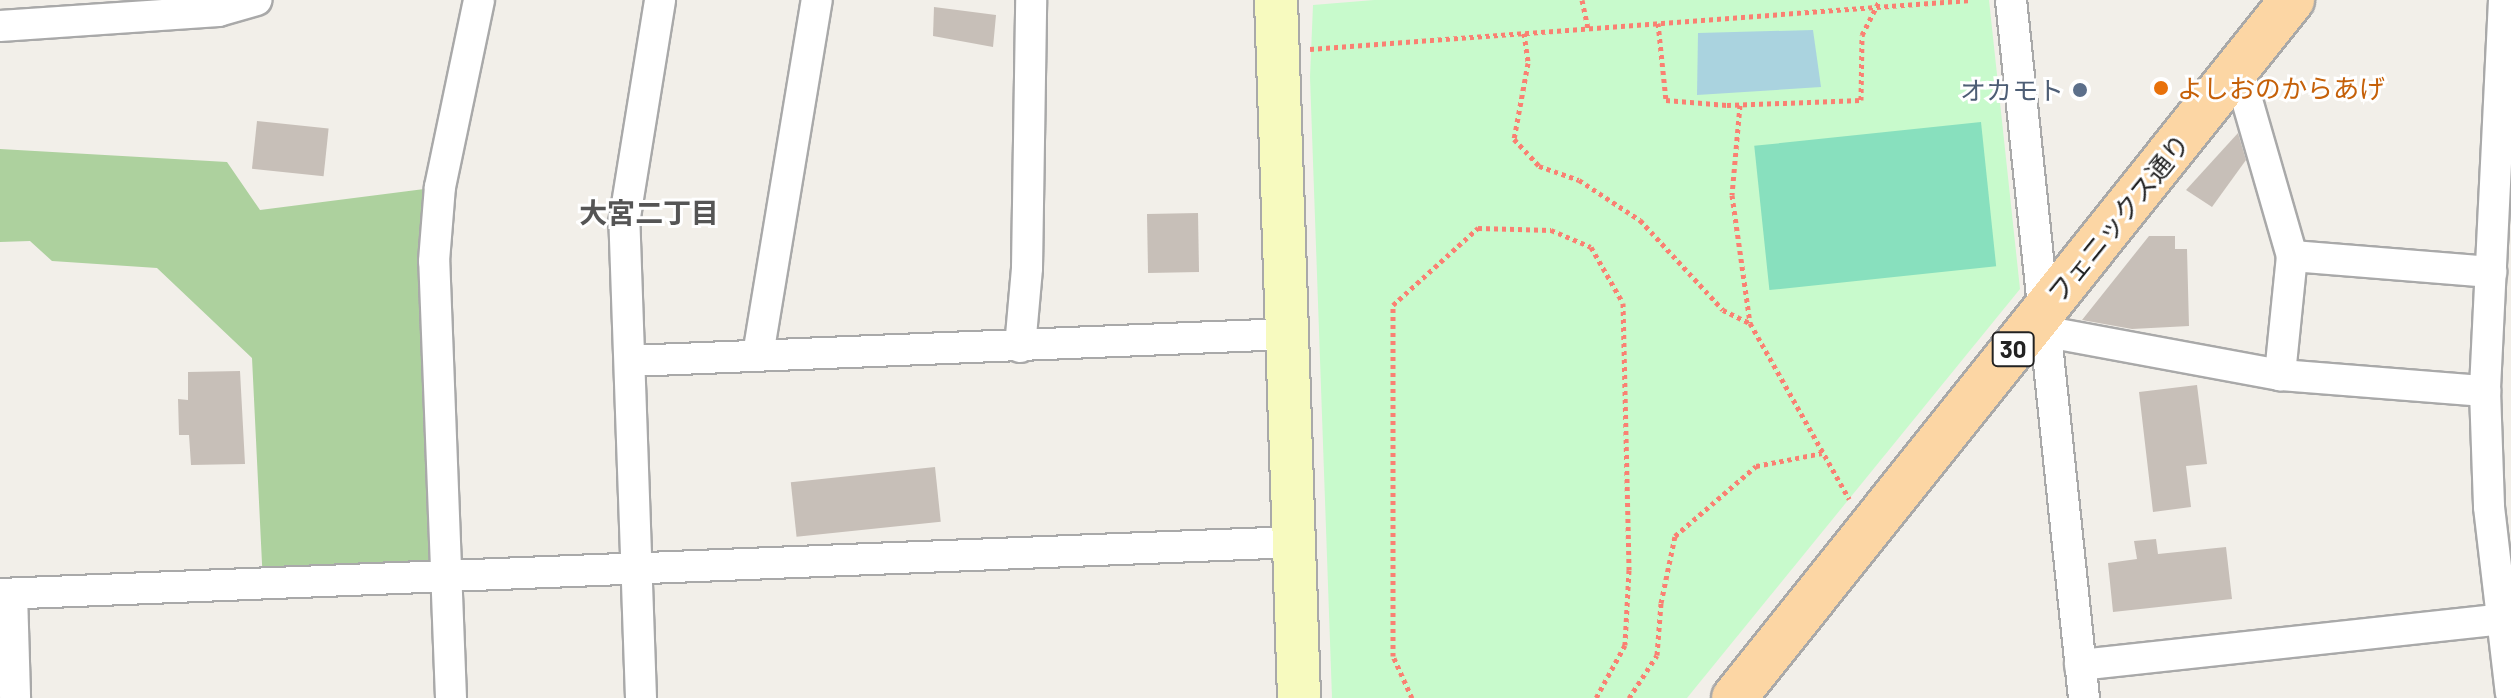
<!DOCTYPE html>
<html>
<head>
<meta charset="utf-8">
<style>
	body { margin:0 }
	#map { position:relative; width:2511px; height:698px; overflow:hidden; background:#f2efe9; font-family:Barlow,"Noto Sans JP",sans-serif }
	div>[style] { position:absolute }
	.forest>* { inset:0; background:#add19e }
	.park>* { inset:0; background:#c8facc }
	.pitch>* { inset:0; background:#88e0be; transform-origin:0 0 }
	.water>* { inset:0; background:#aad3df }
	.building>* { inset:0; background:#c7bfb8; transform-origin:0 0 }
	.path>* { height:5px; margin-top:-2.5px; transform-origin:0; background:repeating-linear-gradient(90deg,#fa8072 0 4px,transparent 0 8px) }
	.roads { filter:drop-shadow(2px 0 #a9a9a9) drop-shadow(-2px 0 #a9a9a9) drop-shadow(0 2px #a9a9a9) drop-shadow(0 -2px #a9a9a9) }
	.street>* { height:30px; margin:-15px; padding:0 15px; transform-origin:15px; border-radius:15px; background:#fff }
	.secondary>* { height:42px; margin:-21px; padding:0 21px; transform-origin:21px; border-radius:21px; background:#f7fabf }
	.primary>* { height:44px; margin:-22px; padding:0 22px; transform-origin:22px; border-radius:22px; background:#fcd6a4 }
	.dots>* { width:22px; height:22px; translate:-50% -50%; box-sizing:border-box; border:4px solid #fff; border-radius:50% }
	span { translate:-50% -50%; white-space:nowrap; text-align:center; line-height:1.15; -webkit-text-stroke:6px #fff; paint-order:stroke }
	.shield-label span { padding:2px 6px; background:#fff; border:2px solid; border-radius:6px; -webkit-text-stroke-width:0 }
	.shield-label { font-size:24px; color:#222; font-weight:700 }
	.food-label { font-size:26px; color:#c56008 }
	.left { translate:0 -50%; text-align:left }
	.service-label { font-size:26px; color:#4e5e75 }
	.right { translate:-100% -50%; text-align:right }
	.street-label { font-size:26px; color:#222 }
	.neighbourhood-label { font-size:28px; color:#555; font-weight:700 }
</style>
</head>
<body>
<div id="map">
	<div class="forest">
		<div style="clip-path:polygon(0 149px,227px 162px,260px 210px,440px 187px,444px 576px,263px 584px,252px 358px,157px 268px,52px 261px,30px 241px,0 242px)"></div>
	</div>
	<div class="park">
		<div style="clip-path:polygon(1374px 0,1989px 0,2020px 289px,1687px 698px,1332px 698px,1310px 77px,1313px 5px)"></div>
	</div>
	<div class="pitch">
		<div style="left:1981px;top:122px;width:145px;height:228px;rotate:84deg"></div>
	</div>
	<div class="water">
		<div style="clip-path:polygon(1813px 30px,1821px 87px,1697px 95px,1698px 33px)"></div>
	</div>
	<div class="building">
		<div style="clip-path:polygon(934px 7px,996px 15px,993px 47px,933px 36px)"></div>
		<div style="left:257px;top:121px;width:72px;height:48px;rotate:6deg"></div>
		<div style="clip-path:polygon(2238px 133px,2246px 160px,2212px 207px,2186px 190px)"></div>
		<div style="left:1198px;top:213px;width:59px;height:51px;rotate:89deg"></div>
		<div style="clip-path:polygon(2149px 236px,2175px 236px,2175px 249px,2187px 249px,2189px 326px,2132px 329px,2082px 320px)"></div>
		<div style="clip-path:polygon(240px 371px,245px 464px,191px 465px,189px 435px,179px 435px,178px 399px,188px 400px,188px 372px)"></div>
		<div style="clip-path:polygon(2197px 385px,2207px 464px,2186px 466px,2191px 507px,2153px 512px,2139px 392px)"></div>
		<div style="left:935px;top:467px;width:55px;height:145px;rotate:84deg"></div>
		<div style="clip-path:polygon(2156px 539px,2158px 554px,2226px 547px,2232px 599px,2113px 612px,2108px 563px,2137px 559px,2134px 541px)"></div>
	</div>
	<div class="path">
		<div style="left:1582px;top:0;width:30px;rotate:78deg"></div>
		<div style="left:1658px;top:23px;width:77px;rotate:84.1deg"></div>
		<div style="left:1666px;top:100px;width:61px;rotate:4.7deg"></div>
		<div style="left:1727px;top:105px;width:134px;rotate:-2.1deg"></div>
		<div style="left:1861px;top:100px;width:65px;rotate:-89.1deg"></div>
		<div style="left:1862px;top:35px;width:39px;rotate:-63deg"></div>
		<div style="left:1524px;top:33px;width:30px;rotate:82deg"></div>
		<div style="left:1528px;top:63px;width:77px;rotate:100.4deg"></div>
		<div style="left:1514px;top:139px;width:37px;rotate:47deg"></div>
		<div style="left:1539px;top:166px;width:42px;rotate:19.3deg"></div>
		<div style="left:1579px;top:180px;width:73px;rotate:33.3deg"></div>
		<div style="left:1640px;top:220px;width:122px;rotate:47.3deg"></div>
		<div style="left:1723px;top:310px;width:30px;rotate:26deg"></div>
		<div style="left:1310px;top:49px;width:663px;rotate:-4.24deg"></div>
		<div style="left:1740px;top:105px;width:90px;rotate:95.1deg"></div>
		<div style="left:1732px;top:195px;width:129px;rotate:82deg"></div>
		<div style="left:1750px;top:323px;width:202px;rotate:60.6deg"></div>
		<div style="left:1412px;top:698px;width:46px;rotate:-114.3deg"></div>
		<div style="left:1393px;top:656px;width:351px;rotate:-90deg"></div>
		<div style="left:1393px;top:305px;width:115px;rotate:-42.2deg"></div>
		<div style="left:1478px;top:228px;width:73px;rotate:1.6deg"></div>
		<div style="left:1551px;top:230px;width:43px;rotate:23deg"></div>
		<div style="left:1591px;top:247px;width:64px;rotate:60.3deg"></div>
		<div style="left:1623px;top:303px;width:267px;rotate:88.7deg"></div>
		<div style="left:1629px;top:570px;width:75px;rotate:93.1deg"></div>
		<div style="left:1625px;top:645px;width:60px;rotate:118.7deg"></div>
		<div style="left:1629px;top:698px;width:51px;rotate:-56.9deg"></div>
		<div style="left:1657px;top:655px;width:52px;rotate:-85.6deg"></div>
		<div style="left:1661px;top:603px;width:68px;rotate:-78.2deg"></div>
		<div style="left:1675px;top:536px;width:107px;rotate:-40.8deg"></div>
		<div style="left:1756px;top:466px;width:67px;rotate:-11.1deg"></div>
	</div>
	<div class="roads">
		<div class="street">
			<div style="left:2011px;top:0;width:702px;rotate:84.03deg"></div>
			<div style="left:2504px;top:0;width:391px;rotate:92.8deg"></div>
			<div style="left:2485px;top:391px;width:116px;rotate:88deg"></div>
			<div style="left:2489px;top:507px;width:187px;rotate:83.3deg"></div>
			<div style="left:0;top:26px;width:219px;rotate:-3.9deg"></div>
			<div style="left:218px;top:11px;width:40px;rotate:-16deg"></div>
			<div style="left:2238px;top:69px;width:195px;rotate:73.9deg"></div>
			<div style="left:2292px;top:256px;width:120px;rotate:95.8deg"></div>
			<div style="left:2292px;top:256px;width:200px;rotate:4.6deg"></div>
			<div style="left:2042px;top:331px;width:242px;rotate:10.5deg"></div>
			<div style="left:2280px;top:375px;width:206px;rotate:4.5deg"></div>
			<div style="left:1020px;top:347px;width:79px;rotate:-84.9deg"></div>
			<div style="left:1027px;top:268px;width:268px;rotate:-89.1deg"></div>
			<div style="left:758px;top:355px;width:360px;rotate:-80.6deg"></div>
			<div style="left:630px;top:361px;width:659px;rotate:-2.35deg"></div>
			<div style="left:0;top:594px;width:1296px;rotate:-2.3deg"></div>
			<div style="left:12px;top:594px;width:104px;rotate:88.3deg"></div>
			<div style="left:2080px;top:665px;width:424px;rotate:-6.2deg"></div>
			<div style="left:451px;top:698px;width:437px;rotate:-92.2deg"></div>
			<div style="left:434px;top:261px;width:74px;rotate:-85.4deg"></div>
			<div style="left:440px;top:187px;width:191px;rotate:-78.2deg"></div>
			<div style="left:641px;top:698px;width:475px;rotate:-92deg"></div>
			<div style="left:624px;top:223px;width:226px;rotate:-80.8deg"></div>
		</div>
		<div class="secondary">
			<div style="left:1276px;top:0;width:698px;rotate:88.11deg"></div>
		</div>
		<div class="primary">
			<div style="left:1734px;top:698px;width:894px;rotate:-51.36deg"></div>
		</div>
	</div>
	<div class="dots">
		<div style="left:2161px;top:88px;background:#e8710a"></div>
		<div style="left:2080px;top:90px;background:#5c6f8a"></div>
	</div>
	<div class="shield-label">
		<span style="left:2013px;top:349px">30</span>
	</div>
	<div class="food-label">
		<span class="left" style="left:2177px;top:88px">よしおのからあげ</span>
	</div>
	<div class="service-label">
		<span class="right" style="left:2064px;top:90px">オカモト</span>
	</div>
	<div class="street-label">
		<span style="left:2118px;top:218px;rotate:-51deg">フェニックス通り</span>
	</div>
	<div class="neighbourhood-label">
		<span style="left:649px;top:212px">大宮二丁目</span>
	</div>
</div>
</body>
</html>
